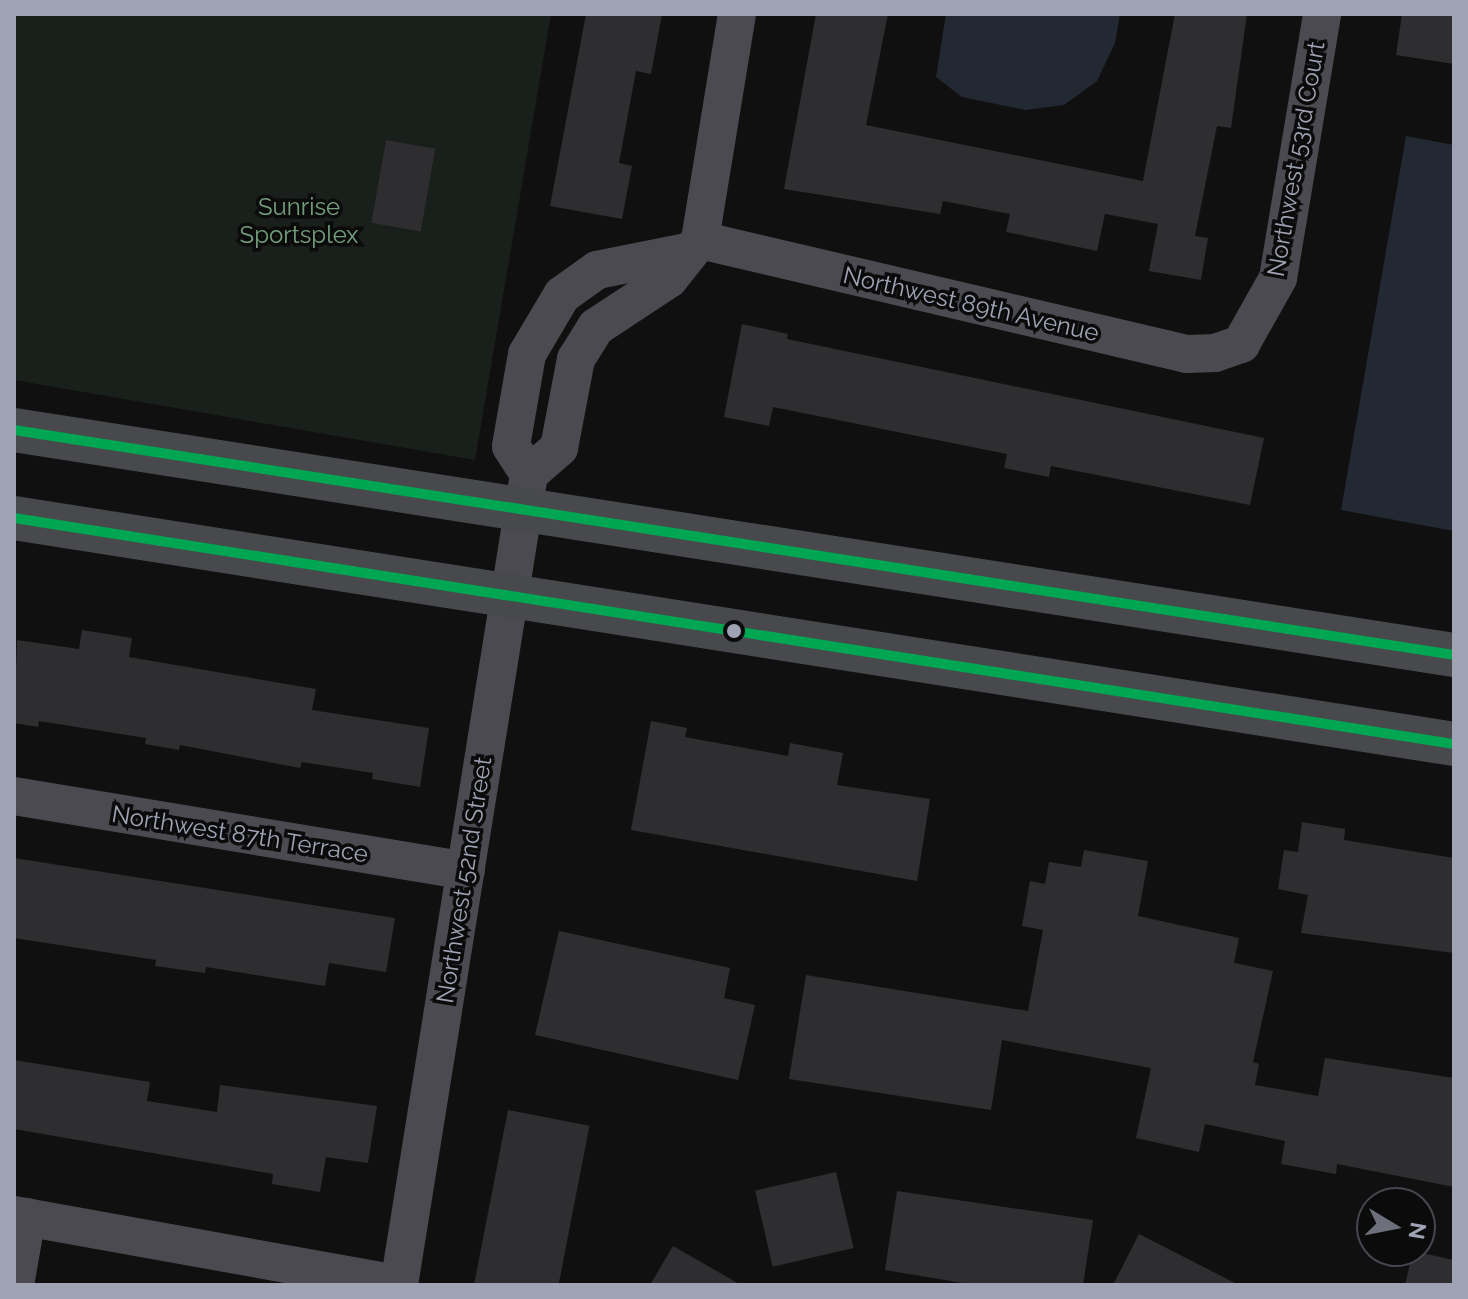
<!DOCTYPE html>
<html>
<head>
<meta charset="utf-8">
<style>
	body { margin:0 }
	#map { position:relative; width:1468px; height:1299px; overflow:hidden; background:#101010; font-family:Raleway,sans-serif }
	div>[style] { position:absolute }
	.green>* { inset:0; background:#191f1a }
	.water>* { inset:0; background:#232932 }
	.building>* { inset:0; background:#2e2e30; transform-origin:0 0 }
	.minor>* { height:38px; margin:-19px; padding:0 19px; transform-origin:19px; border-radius:19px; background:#4a4a50 }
	.secondary>* { height:44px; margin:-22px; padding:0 22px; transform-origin:22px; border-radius:22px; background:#48494d }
	.bus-1>* { height:10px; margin:-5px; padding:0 5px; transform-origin:5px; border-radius:5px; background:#00a651 }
	.dots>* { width:22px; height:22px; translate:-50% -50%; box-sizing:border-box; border:4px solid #0b0b0c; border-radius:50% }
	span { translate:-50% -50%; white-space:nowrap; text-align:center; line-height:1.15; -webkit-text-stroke:7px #0b0b0c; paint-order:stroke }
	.street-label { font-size:24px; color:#9fa3b3 }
	.park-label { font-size:24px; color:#74a07d }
	.frame { position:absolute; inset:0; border:16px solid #9fa3b3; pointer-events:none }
	.north { position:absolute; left:1356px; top:1187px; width:80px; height:80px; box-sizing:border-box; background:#0b0b0c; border:2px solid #46484f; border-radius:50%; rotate:100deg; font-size:22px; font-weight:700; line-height:32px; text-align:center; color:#9fa3b3 }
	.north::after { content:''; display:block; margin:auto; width:28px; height:36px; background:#6d707a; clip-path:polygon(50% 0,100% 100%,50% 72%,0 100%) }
</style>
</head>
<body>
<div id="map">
	<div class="green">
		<div style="clip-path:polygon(14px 14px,551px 14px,475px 460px,14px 380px)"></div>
	</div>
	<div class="water">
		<div style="clip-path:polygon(946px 14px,1120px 14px,1115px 43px,1097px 81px,1064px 105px,1025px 110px,962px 97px,936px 77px)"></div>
		<div style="clip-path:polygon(1406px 136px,1454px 145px,1454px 531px,1341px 510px)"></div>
	</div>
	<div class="building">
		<div style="clip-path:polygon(586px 14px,662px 14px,651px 74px,636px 71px,619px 163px,632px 166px,622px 219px,550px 206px)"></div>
		<div style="clip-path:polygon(816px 14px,888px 14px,866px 125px,1143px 181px,1175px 14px,1247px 14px,1231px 128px,1217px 126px,1195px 236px,1208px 238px,1201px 280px,1149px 271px,1158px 224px,1105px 214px,1097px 251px,1006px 232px,1010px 214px,943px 201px,940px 214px,784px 189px)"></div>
		<div style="clip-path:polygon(1402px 14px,1454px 14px,1454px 64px,1396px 55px)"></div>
		<div style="left:386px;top:140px;width:50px;height:84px;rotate:10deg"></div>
		<div style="clip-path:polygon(742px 324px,788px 334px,787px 339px,1264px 438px,1250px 505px,1051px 466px,1049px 477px,1004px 468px,1007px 454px,773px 407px,769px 426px,724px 417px)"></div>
		<div style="clip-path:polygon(82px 630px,132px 638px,129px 657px,316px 689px,312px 710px,429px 728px,420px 787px,372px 779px,373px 773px,302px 762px,300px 768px,180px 745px,179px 750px,145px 744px,146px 738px,39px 721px,38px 727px,14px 723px,17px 640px,79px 649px)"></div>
		<div style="clip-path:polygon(651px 721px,687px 728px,685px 737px,788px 756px,790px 743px,843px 753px,837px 785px,930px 799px,917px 881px,631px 830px)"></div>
		<div style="clip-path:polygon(1302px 822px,1345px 829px,1344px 840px,1454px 858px,1454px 953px,1301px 933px,1308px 895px,1278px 889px,1284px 850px,1298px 852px)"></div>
		<div style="clip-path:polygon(1084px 850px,1148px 861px,1138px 916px,1239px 938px,1234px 963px,1273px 971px,1253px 1062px,1259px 1064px,1255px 1085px,1318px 1096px,1325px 1058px,1454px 1078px,1454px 1187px,1337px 1164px,1336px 1174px,1281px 1164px,1285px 1141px,1205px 1124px,1199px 1152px,1136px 1138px,1151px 1068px,1002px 1040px,991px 1110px,789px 1079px,806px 975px,1028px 1011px,1043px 930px,1022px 926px,1030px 881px,1045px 884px,1049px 862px,1081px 867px)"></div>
		<div style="clip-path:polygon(14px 858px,395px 918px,386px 972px,329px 963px,325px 986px,206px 967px,205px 973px,155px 966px,156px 960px,14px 938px)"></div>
		<div style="clip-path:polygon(559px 931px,730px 968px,724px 998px,755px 1005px,738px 1080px,535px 1035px)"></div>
		<div style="clip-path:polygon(14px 1060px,150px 1082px,147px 1101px,217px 1112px,220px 1085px,377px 1106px,368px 1163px,326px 1157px,320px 1192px,272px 1184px,273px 1174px,14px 1129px)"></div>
		<div style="left:508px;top:1110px;width:83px;height:177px;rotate:11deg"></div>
		<div style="left:836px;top:1172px;width:78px;height:83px;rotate:77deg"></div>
		<div style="clip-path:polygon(897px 1191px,1093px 1220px,1083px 1285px,975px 1285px,885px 1270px)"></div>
		<div style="clip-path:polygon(1139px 1234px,1239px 1285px,1113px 1285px)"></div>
		<div style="clip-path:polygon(673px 1246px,741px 1285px,650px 1285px)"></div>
		<div style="clip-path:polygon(1413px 1251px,1454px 1260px,1454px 1285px,1405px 1285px)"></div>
	</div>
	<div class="minor">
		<div style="left:700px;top:240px;width:500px;rotate:13.17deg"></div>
		<div style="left:1187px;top:354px;width:28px;rotate:-2deg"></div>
		<div style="left:1215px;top:353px;width:28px;rotate:-19deg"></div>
		<div style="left:1241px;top:344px;width:76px;rotate:-60.7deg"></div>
		<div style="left:1278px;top:278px;width:268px;rotate:-80.5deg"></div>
		<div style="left:700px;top:240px;width:229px;rotate:-80.7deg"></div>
		<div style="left:529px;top:474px;width:33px;rotate:-123deg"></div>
		<div style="left:511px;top:446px;width:93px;rotate:-80.1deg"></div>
		<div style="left:527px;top:354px;width:69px;rotate:-59.3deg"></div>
		<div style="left:562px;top:295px;width:43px;rotate:-35.5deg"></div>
		<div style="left:597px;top:270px;width:92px;rotate:-11.3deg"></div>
		<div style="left:14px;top:796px;width:458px;rotate:9.4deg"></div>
		<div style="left:14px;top:1215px;width:391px;rotate:10.2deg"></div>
		<div style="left:15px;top:1285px;width:69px;rotate:-80deg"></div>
		<div style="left:399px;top:1285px;width:821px;rotate:-80.89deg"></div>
		<div style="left:529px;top:474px;width:40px;rotate:-41deg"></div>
		<div style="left:559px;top:448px;width:91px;rotate:-79.2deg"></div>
		<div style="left:576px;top:359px;width:38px;rotate:-58deg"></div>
		<div style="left:596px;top:327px;width:87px;rotate:-33.3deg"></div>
		<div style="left:669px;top:279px;width:50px;rotate:-51.5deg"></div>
	</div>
	<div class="secondary">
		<div style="left:14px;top:430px;width:1457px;rotate:8.88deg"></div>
		<div style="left:14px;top:518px;width:1458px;rotate:8.92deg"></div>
	</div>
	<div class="bus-1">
		<div style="left:14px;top:430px;width:1457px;rotate:8.88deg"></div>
		<div style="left:14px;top:518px;width:1458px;rotate:8.92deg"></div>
	</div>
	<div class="dots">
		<div style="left:734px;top:631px;background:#9fa3b3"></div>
	</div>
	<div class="street-label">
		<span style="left:1296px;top:159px;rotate:-80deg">Northwest 53rd Court</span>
		<span style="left:971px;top:304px;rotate:13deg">Northwest 89th Avenue</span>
		<span style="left:240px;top:834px;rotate:9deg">Northwest 87th Terrace</span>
		<span style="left:464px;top:880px;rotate:-81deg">Northwest 52nd Street</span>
	</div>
	<div class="park-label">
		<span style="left:299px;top:221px">Sunrise<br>Sportsplex</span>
	</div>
	<div class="frame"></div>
	<div class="north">N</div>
</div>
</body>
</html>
